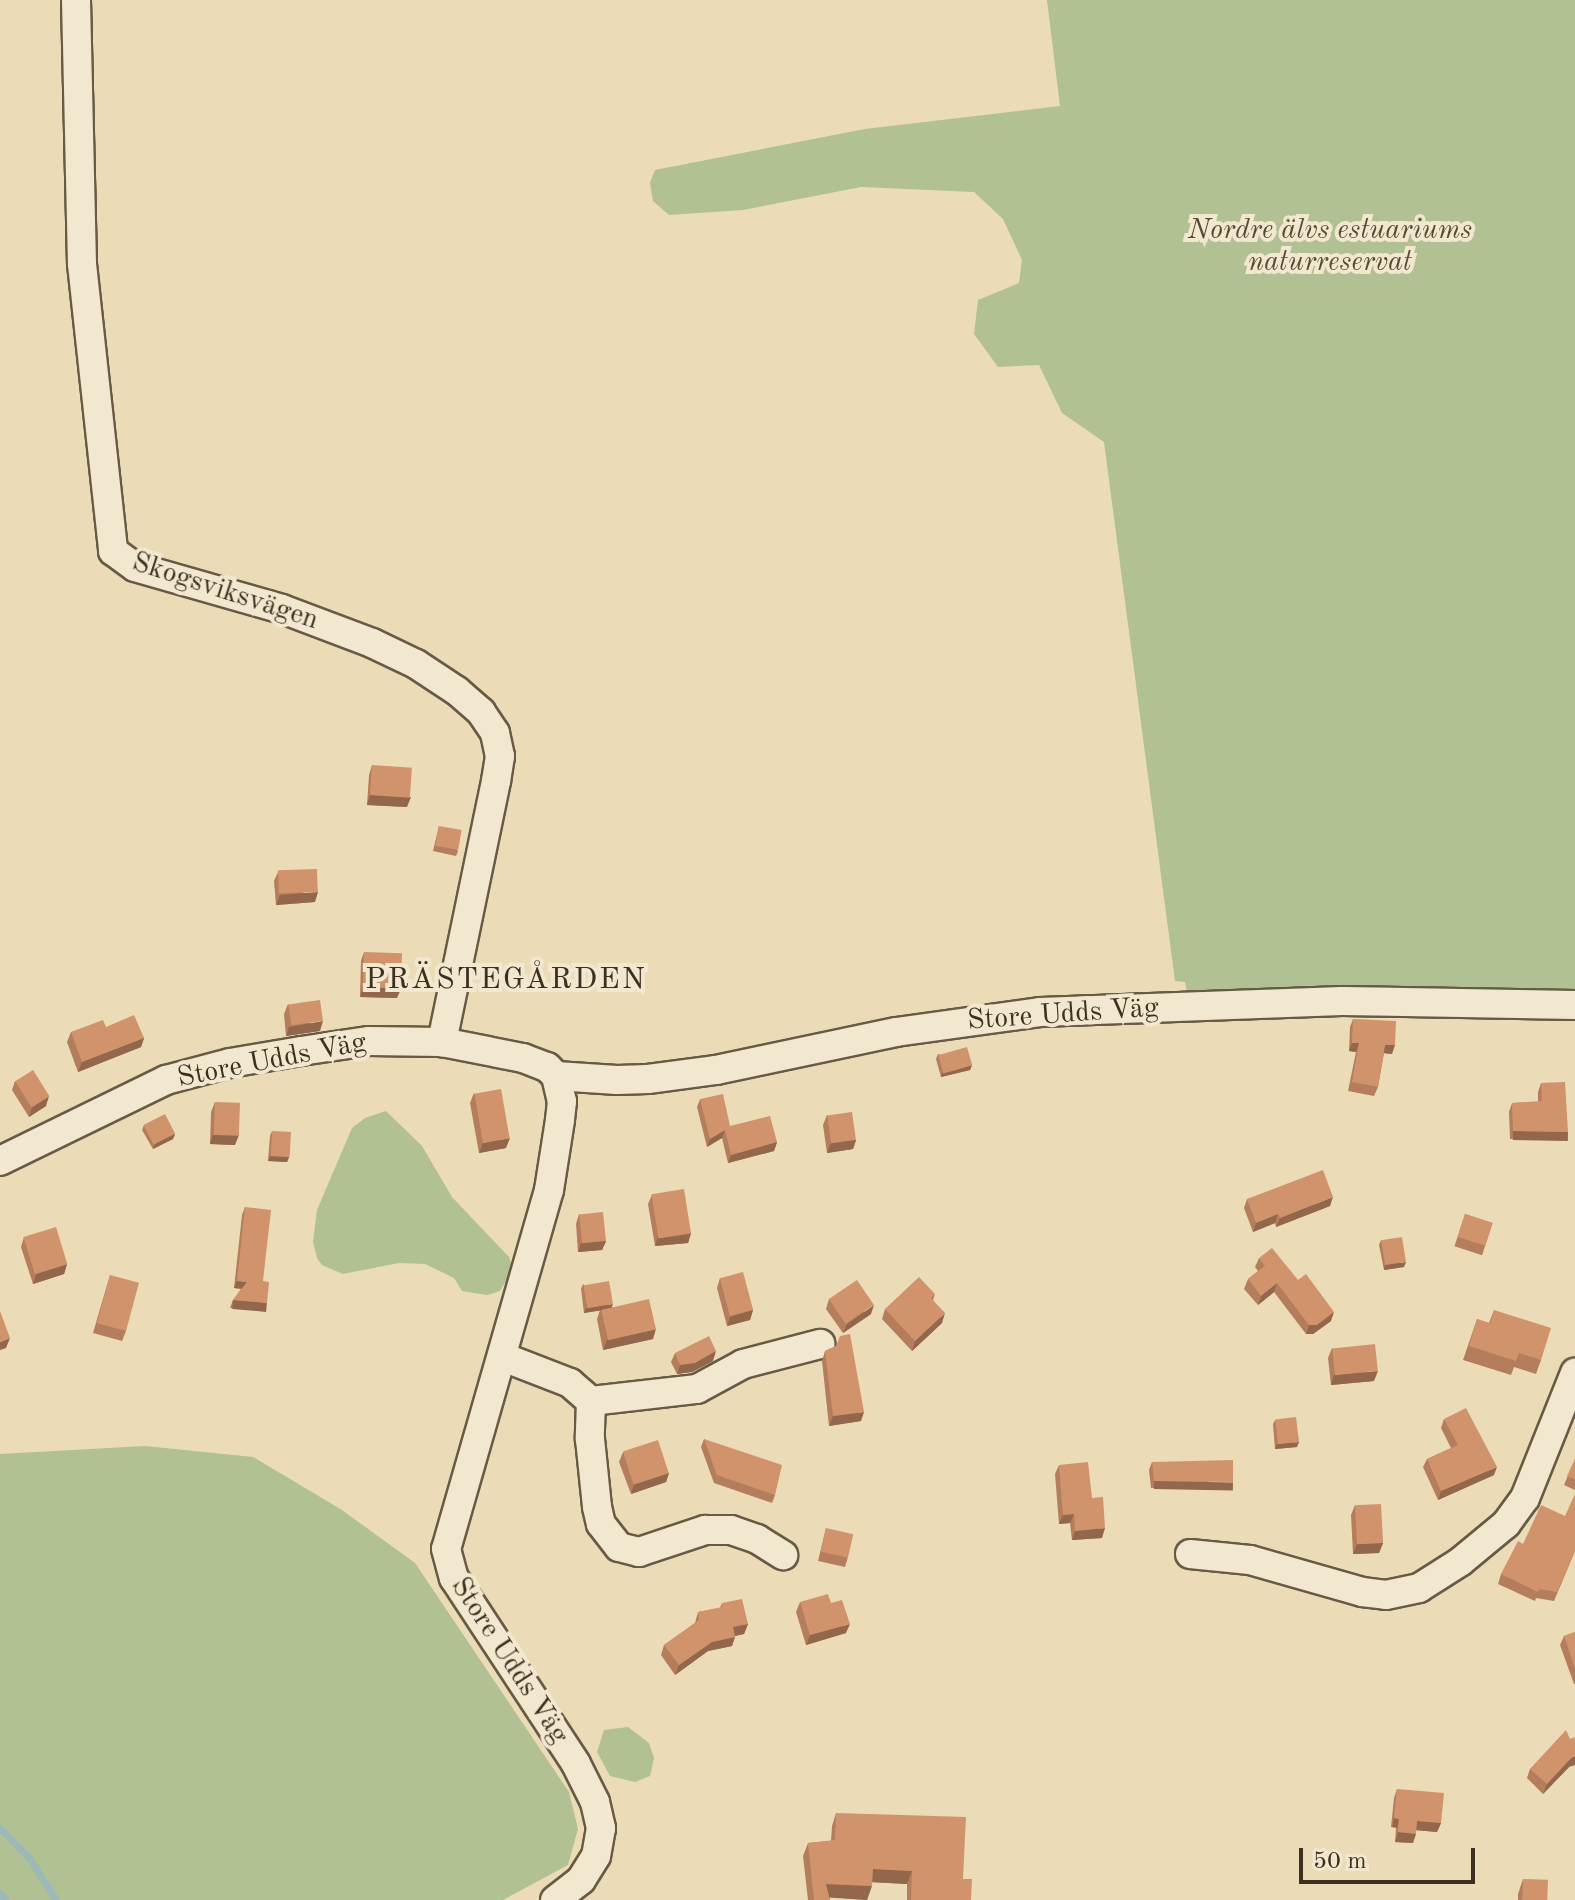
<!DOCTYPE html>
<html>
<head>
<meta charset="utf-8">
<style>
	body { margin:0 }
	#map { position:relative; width:1575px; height:1900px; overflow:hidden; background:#ebdbb7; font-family:"Old Standard TT",serif }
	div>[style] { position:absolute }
	.green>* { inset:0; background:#b1c193 }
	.stream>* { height:7px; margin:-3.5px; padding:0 3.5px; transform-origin:3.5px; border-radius:3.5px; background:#9bb9b6 }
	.roads { filter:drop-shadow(2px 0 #685b45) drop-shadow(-2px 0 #685b45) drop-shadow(0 2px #685b45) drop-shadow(0 -2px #685b45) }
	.minor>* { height:28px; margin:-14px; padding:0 14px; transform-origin:14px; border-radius:14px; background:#f2e8d0 }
	.wall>* { inset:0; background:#b47e5c; transform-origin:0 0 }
	.shaded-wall>* { inset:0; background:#92674b; transform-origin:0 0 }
	.building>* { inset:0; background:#d1936b; transform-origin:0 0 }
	span { translate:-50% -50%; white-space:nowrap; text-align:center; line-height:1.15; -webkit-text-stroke:8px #f2e8d0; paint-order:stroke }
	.park-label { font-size:28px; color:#544d36; font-style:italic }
	.street-label { font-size:28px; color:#3d301f }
	.neighbourhood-label { font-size:30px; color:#3d301f; letter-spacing:2px }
	.scale { position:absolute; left:1299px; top:1848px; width:176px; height:36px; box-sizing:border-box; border:4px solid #3d301f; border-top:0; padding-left:10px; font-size:24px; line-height:28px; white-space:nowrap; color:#3d301f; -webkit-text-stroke:6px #f2e8d0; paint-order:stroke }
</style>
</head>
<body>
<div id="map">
	<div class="green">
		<div style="clip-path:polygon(1047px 0,1575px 0,1575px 992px,1188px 998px,1185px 982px,1175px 981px,1104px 442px,1062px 413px,1039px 365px,998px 367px,974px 334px,978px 300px,1019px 283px,1022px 260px,1003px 219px,974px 192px,861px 187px,743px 210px,669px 215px,653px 201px,650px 183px,655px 170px,865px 129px,1060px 106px)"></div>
		<div style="clip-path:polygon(386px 1111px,422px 1146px,452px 1197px,509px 1257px,513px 1269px,500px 1291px,487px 1295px,462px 1291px,454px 1278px,425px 1264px,399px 1263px,343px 1274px,322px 1265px,317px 1258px,313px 1242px,317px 1210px,352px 1128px,365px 1118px)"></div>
		<div style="clip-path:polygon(145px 1446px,253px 1457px,342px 1510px,415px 1563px,569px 1792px,578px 1829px,568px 1865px,503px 1900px,0 1900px,0 1454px)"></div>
		<div style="clip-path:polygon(628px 1727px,649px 1743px,654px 1758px,650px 1776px,635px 1782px,610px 1776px,597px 1752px,604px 1730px)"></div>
	</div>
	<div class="stream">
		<div style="left:0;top:1828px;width:43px;rotate:45.9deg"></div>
		<div style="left:30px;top:1859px;width:49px;rotate:57.6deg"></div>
		<div style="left:0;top:1893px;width:9px;rotate:54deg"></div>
	</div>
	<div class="roads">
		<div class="minor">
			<div style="left:76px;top:0;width:264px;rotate:88.7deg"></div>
			<div style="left:82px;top:264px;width:289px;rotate:83.8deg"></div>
			<div style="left:113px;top:551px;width:27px;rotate:36deg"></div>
			<div style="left:135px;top:567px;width:153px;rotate:15.9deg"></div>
			<div style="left:282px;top:609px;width:96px;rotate:20.7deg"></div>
			<div style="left:372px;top:643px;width:49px;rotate:25.5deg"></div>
			<div style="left:416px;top:664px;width:49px;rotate:33.4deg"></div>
			<div style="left:457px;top:691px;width:32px;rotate:41deg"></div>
			<div style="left:481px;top:712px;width:25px;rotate:56deg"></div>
			<div style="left:495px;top:733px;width:24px;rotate:78deg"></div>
			<div style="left:500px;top:756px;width:25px;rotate:99deg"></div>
			<div style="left:496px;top:781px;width:267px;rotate:101.7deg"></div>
			<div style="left:556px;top:1076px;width:61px;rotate:3.8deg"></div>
			<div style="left:617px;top:1080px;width:31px;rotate:-2deg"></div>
			<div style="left:648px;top:1079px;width:69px;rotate:-7.5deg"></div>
			<div style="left:716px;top:1070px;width:184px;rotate:-11.9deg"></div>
			<div style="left:896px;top:1032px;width:145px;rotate:-7.9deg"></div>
			<div style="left:1040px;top:1012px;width:302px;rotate:-2.1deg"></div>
			<div style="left:1342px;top:1001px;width:233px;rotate:1deg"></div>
			<div style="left:0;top:1161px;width:185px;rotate:-26deg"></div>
			<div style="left:166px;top:1080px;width:66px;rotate:-14.9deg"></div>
			<div style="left:230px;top:1063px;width:72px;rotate:-9.6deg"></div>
			<div style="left:301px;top:1051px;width:69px;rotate:-8.4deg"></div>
			<div style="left:369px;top:1041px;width:73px;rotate:0.8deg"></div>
			<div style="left:442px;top:1042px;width:83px;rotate:11.2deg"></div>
			<div style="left:523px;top:1058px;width:26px;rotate:21deg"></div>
			<div style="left:547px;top:1067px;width:13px;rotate:45deg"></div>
			<div style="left:556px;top:1076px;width:26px;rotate:77deg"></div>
			<div style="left:562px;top:1101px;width:19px;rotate:96deg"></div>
			<div style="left:560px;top:1120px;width:71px;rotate:98.9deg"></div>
			<div style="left:549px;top:1190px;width:373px;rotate:106deg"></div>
			<div style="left:446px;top:1549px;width:30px;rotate:75deg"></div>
			<div style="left:454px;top:1578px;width:222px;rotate:56.7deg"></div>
			<div style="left:576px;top:1764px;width:42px;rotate:63.4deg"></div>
			<div style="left:595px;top:1802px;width:27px;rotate:77deg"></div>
			<div style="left:601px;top:1828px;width:28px;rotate:100deg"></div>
			<div style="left:596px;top:1856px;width:28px;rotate:122deg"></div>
			<div style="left:581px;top:1880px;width:33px;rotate:142deg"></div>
			<div style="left:503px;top:1357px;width:72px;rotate:21.2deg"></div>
			<div style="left:570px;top:1383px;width:28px;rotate:41deg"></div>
			<div style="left:591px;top:1401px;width:38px;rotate:92deg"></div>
			<div style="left:590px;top:1439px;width:68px;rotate:84.1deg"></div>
			<div style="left:597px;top:1507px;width:17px;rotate:77deg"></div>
			<div style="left:601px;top:1524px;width:29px;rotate:52deg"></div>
			<div style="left:619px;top:1547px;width:21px;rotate:14deg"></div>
			<div style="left:639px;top:1552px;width:70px;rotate:-18.4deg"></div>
			<div style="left:705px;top:1530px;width:26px"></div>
			<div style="left:731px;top:1530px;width:28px;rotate:19deg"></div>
			<div style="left:757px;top:1539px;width:31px;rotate:32deg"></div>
			<div style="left:591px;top:1401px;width:107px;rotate:-6.5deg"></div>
			<div style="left:697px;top:1389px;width:52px;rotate:-28.5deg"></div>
			<div style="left:743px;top:1364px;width:80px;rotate:-14.6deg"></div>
			<div style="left:1190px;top:1554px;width:60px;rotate:5.7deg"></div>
			<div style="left:1250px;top:1560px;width:116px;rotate:15.9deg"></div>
			<div style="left:1362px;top:1592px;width:24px;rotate:7deg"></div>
			<div style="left:1386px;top:1595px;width:34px;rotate:-12deg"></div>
			<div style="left:1419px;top:1588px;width:49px;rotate:-32.4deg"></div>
			<div style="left:1460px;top:1562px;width:60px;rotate:-39.6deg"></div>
			<div style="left:1506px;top:1524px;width:32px;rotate:-54deg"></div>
			<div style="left:1525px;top:1498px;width:135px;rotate:-68.2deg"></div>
		</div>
	</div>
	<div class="wall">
		<div style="clip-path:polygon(372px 765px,407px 807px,367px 805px,369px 775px)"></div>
		<div style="clip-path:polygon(439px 826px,458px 851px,456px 856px,433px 851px)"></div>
		<div style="clip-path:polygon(278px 872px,315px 902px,276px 905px,274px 881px)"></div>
		<div style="clip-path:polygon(364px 952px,397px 998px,360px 997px,361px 961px)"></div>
		<div style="clip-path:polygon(288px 1004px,320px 1031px,286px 1036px,284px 1014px)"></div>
		<div style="clip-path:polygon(1353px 1019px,1392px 1054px,1384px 1053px,1378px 1087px,1374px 1096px,1348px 1091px,1356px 1052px,1349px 1051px,1350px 1027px)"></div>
		<div style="clip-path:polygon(106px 1027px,144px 1038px,141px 1047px,78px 1072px,67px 1042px,71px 1032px)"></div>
		<div style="clip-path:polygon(938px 1054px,972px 1065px,970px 1070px,941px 1077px,936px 1059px)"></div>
		<div style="clip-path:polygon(15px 1081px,46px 1106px,29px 1117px,12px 1090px)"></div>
		<div style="clip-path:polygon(1541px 1083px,1568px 1132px,1565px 1140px,1510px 1139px,1509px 1112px,1512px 1103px,1538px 1102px,1538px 1092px)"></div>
		<div style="clip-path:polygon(474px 1093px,506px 1148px,479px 1153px,470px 1103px)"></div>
		<div style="clip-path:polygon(700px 1099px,730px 1126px,777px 1142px,774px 1151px,728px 1163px,722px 1138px,707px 1147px,697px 1107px)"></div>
		<div style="clip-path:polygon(215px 1102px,235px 1145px,210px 1144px,211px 1112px)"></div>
		<div style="clip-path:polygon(827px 1115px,856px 1140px,853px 1149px,827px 1153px,823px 1125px)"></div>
		<div style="clip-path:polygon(144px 1125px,175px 1134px,173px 1139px,153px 1149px,142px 1130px)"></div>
		<div style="clip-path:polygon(272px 1131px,289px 1157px,287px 1162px,268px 1161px,270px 1136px)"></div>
		<div style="clip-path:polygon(652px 1195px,691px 1233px,688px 1243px,655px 1246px,648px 1204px)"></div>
		<div style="clip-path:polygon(1247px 1199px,1330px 1206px,1276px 1227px,1275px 1223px,1253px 1232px,1244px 1208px)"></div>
		<div style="clip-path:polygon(245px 1207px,263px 1281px,264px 1311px,230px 1308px,233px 1300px,241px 1289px,234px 1288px,242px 1215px)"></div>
		<div style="clip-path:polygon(579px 1214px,606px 1241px,602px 1250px,578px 1252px,576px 1224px)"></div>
		<div style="left:1465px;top:1214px;width:29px;height:34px;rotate:18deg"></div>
		<div style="clip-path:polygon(24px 1237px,67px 1264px,64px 1274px,33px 1284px,21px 1247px)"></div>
		<div style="clip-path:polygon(1381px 1240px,1404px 1267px,1384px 1270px,1379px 1245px)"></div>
		<div style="clip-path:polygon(1259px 1258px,1331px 1321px,1313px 1334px,1306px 1334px,1274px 1292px,1258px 1305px,1244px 1289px,1248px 1279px,1258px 1271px,1255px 1267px)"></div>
		<div style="clip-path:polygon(110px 1275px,126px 1331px,122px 1341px,93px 1333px)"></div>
		<div style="clip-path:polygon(720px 1278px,753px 1310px,750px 1320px,727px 1326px,717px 1288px)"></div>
		<div style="clip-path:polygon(583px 1284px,612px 1307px,653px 1339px,603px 1350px,597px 1319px,600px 1310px,584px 1313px,581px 1289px)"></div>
		<div style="clip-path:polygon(935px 1294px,933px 1300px,942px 1323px,912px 1351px,882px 1319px,885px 1309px)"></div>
		<div style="clip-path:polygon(829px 1299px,871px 1314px,843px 1333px,826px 1309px)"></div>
		<div style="clip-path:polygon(1494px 1310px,1541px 1360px,1536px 1374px,1514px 1367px,1511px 1375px,1463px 1360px,1477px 1319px,1489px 1323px)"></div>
		<div style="clip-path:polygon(836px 1346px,861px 1421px,829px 1426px,822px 1361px,825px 1351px)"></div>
		<div style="clip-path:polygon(1332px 1348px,1374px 1381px,1331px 1385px,1328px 1358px)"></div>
		<div style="clip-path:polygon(675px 1353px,713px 1361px,692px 1372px,677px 1374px,671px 1362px)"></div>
		<div style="clip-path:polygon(1444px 1419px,1494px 1475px,1438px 1500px,1423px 1467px,1427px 1459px,1451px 1448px,1441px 1428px)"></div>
		<div style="clip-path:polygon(1275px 1420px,1297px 1447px,1275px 1449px,1273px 1424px)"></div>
		<div style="clip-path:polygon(704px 1439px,775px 1495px,772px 1503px,714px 1483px,701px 1447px)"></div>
		<div style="clip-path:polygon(623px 1452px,669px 1473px,666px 1482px,631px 1494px,619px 1462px)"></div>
		<div style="clip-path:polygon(1575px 1459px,1575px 1490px,1564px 1485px)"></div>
		<div style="clip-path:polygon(1152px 1462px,1230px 1489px,1151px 1488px,1149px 1470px)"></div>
		<div style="clip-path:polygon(1059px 1465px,1092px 1498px,1102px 1538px,1072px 1540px,1070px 1523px,1059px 1524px,1055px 1474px)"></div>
		<div style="clip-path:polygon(1355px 1505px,1383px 1543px,1379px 1553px,1353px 1554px,1351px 1515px)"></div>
		<div style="clip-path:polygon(826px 1528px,848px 1557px,845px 1567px,818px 1561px)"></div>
		<div style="clip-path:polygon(1523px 1544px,1575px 1551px,1554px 1601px,1536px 1598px,1535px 1601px,1498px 1584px,1501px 1574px)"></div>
		<div style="clip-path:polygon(800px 1602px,831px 1603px,846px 1633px,806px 1645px,796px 1612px)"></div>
		<div style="clip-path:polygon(722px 1603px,748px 1624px,744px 1634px,735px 1636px,732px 1646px,708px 1651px,675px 1675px,661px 1655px,664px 1645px,695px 1623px,698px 1612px,720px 1608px)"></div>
		<div style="clip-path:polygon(1575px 1632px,1575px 1684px,1574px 1684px,1560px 1645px,1564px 1636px)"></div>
		<div style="clip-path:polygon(1570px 1739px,1569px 1767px,1543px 1794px,1527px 1778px,1530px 1769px)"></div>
		<div style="clip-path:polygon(1397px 1789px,1441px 1823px,1437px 1832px,1416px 1830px,1413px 1843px,1395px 1842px,1396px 1828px,1391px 1827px,1394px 1798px)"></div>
		<div style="clip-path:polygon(836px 1813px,963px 1879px,971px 1900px,907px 1900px,907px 1884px,872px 1882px,867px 1900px,830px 1897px,830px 1900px,808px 1900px,803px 1856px,808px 1843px,831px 1841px,832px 1826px)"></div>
		<div style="clip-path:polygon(1523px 1879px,1547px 1900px,1518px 1900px,1518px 1894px)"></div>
	</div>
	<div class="shaded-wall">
		<div style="clip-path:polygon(370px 795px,411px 797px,407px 807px,367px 805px)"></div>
		<div style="clip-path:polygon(318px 892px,315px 902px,276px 905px,280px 895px)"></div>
		<div style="clip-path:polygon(363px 987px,401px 989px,397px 998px,360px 997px)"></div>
		<div style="clip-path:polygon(323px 1021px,320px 1031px,286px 1036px,289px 1027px)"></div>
		<div style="clip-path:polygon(144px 1038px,141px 1047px,78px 1072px,82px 1062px)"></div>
		<div style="clip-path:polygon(1352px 1043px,1359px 1043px,1356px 1052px,1349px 1051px)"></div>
		<div style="clip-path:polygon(1385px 1045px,1395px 1045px,1392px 1054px,1382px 1053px)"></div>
		<div style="clip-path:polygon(972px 1065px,970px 1070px,941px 1077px,943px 1072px)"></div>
		<div style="clip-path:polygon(49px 1096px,46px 1106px,29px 1117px,32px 1107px)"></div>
		<div style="clip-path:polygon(725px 1130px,722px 1138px,707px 1147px,710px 1139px)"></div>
		<div style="left:1513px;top:1131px;width:55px;height:9px;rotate:1deg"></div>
		<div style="clip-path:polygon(175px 1134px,173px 1139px,153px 1149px,155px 1144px)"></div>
		<div style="clip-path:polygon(213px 1135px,239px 1135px,235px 1145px,210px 1144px)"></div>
		<div style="clip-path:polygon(510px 1138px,506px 1148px,479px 1153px,483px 1143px)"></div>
		<div style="clip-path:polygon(856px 1140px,853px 1149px,827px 1153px,831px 1143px)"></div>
		<div style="clip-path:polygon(777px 1142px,774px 1151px,728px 1163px,731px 1155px)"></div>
		<div style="clip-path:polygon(270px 1156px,289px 1157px,287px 1162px,268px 1161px)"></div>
		<div style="clip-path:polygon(1333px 1197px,1330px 1206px,1276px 1227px,1280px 1218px)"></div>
		<div style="clip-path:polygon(1278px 1214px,1275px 1223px,1253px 1232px,1256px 1223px)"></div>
		<div style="clip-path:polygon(691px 1233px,688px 1243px,655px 1246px,658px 1236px)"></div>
		<div style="clip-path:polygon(606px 1241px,602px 1250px,578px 1252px,581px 1243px)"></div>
		<div style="clip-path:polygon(1406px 1262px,1404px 1267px,1384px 1270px,1385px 1265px)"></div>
		<div style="clip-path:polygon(67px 1264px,64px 1274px,33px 1284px,36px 1274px)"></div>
		<div style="clip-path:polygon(237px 1281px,247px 1282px,244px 1289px,234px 1288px)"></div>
		<div style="clip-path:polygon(1277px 1283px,1274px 1292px,1258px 1305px,1261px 1296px)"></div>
		<div style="left:233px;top:1300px;width:34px;height:9px;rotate:5deg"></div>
		<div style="clip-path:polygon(613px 1304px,611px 1309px,584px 1313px,586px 1308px)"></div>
		<div style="clip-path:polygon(874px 1305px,871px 1314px,843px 1333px,847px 1324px)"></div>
		<div style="clip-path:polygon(753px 1310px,750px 1320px,727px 1326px,730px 1317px)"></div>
		<div style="clip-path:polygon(1334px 1312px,1331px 1321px,1313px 1334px,1306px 1334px,1309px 1325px)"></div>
		<div style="clip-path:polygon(945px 1313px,942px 1323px,912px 1351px,915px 1341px)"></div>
		<div style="clip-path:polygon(656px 1329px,653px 1339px,603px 1350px,607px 1340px)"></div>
		<div style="clip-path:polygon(10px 1338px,6px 1348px,0 1350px,0 1342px)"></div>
		<div style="clip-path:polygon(716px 1351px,713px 1361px,692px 1372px,677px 1374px,680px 1365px)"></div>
		<div style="clip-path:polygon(1378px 1371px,1374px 1381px,1331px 1385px,1334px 1375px)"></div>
		<div style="clip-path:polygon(864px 1412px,861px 1421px,829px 1426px,833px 1416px)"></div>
		<div style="clip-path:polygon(1299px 1442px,1297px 1447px,1275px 1449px,1277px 1444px)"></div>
		<div style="clip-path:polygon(1497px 1467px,1494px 1475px,1438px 1500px,1441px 1491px)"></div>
		<div style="clip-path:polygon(669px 1473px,666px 1482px,631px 1494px,634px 1484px)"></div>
		<div style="left:1154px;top:1481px;width:79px;height:8px;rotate:1deg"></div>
		<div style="clip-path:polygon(1074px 1514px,1070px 1523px,1059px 1524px,1063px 1515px)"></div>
		<div style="clip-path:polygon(1105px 1528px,1102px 1538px,1072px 1540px,1075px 1531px)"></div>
		<div style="clip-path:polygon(1383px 1543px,1379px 1553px,1353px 1554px,1357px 1544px)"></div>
		<div style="clip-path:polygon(748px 1624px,744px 1634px,730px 1637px,733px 1627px)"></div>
		<div style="clip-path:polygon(850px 1624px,846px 1633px,806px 1645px,810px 1635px)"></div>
		<div style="clip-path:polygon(735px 1637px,732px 1646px,708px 1651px,675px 1675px,679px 1665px,712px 1642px)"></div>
		<div style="clip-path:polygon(1575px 1756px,1575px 1765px,1569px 1767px,1543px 1794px,1547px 1784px,1572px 1757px)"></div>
		<div style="left:1394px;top:1818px;width:5px;height:9px;rotate:11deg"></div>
		<div style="clip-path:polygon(1417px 1821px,1441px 1823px,1437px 1832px,1414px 1830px)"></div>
		<div style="clip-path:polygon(1398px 1832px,1416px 1834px,1413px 1843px,1395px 1842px)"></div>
		<div style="clip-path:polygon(873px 1869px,912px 1871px,907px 1884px,868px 1882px)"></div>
		<div style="clip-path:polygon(826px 1884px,872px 1886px,867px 1900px,821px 1897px)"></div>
	</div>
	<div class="building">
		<div style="left:372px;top:765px;width:40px;height:30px;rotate:4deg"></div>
		<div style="left:439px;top:826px;width:23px;height:20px;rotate:10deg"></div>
		<div style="left:317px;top:869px;width:23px;height:39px;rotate:88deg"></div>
		<div style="left:364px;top:952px;width:38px;height:35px;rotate:2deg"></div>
		<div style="left:320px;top:1000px;width:21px;height:32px;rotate:82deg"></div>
		<div style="clip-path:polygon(134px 1015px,144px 1038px,82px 1062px,71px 1032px,103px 1020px,106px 1027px)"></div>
		<div style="clip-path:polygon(1353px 1019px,1396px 1021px,1395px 1045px,1385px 1045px,1378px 1087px,1352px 1082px,1359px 1043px,1352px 1043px)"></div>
		<div style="left:967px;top:1047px;width:19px;height:30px;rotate:74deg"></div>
		<div style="left:33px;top:1070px;width:31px;height:21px;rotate:58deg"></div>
		<div style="clip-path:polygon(1565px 1082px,1568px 1132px,1513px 1131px,1512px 1103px,1542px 1101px,1541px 1083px)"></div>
		<div style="left:501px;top:1089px;width:50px;height:27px;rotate:80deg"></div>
		<div style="clip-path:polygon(723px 1094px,730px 1126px,770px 1116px,777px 1142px,731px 1155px,725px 1130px,710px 1139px,700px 1099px)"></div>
		<div style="left:215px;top:1102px;width:25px;height:33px;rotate:2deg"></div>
		<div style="left:852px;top:1112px;width:28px;height:25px;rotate:82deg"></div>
		<div style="left:165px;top:1114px;width:22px;height:24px;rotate:63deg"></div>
		<div style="left:272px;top:1131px;width:19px;height:25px;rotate:3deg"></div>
		<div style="clip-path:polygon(1323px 1170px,1333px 1197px,1280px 1218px,1278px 1214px,1256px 1223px,1247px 1199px)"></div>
		<div style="left:684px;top:1189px;width:45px;height:33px;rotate:81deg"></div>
		<div style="clip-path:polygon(245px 1207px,271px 1210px,263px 1281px,269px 1282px,267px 1303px,233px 1300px,247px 1282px,237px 1281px)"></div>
		<div style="left:603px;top:1212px;width:29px;height:24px;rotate:84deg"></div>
		<div style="left:1465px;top:1214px;width:29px;height:24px;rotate:18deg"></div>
		<div style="left:56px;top:1227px;width:39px;height:34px;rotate:73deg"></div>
		<div style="left:1402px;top:1237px;width:25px;height:21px;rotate:81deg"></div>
		<div style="clip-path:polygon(1272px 1248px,1298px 1280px,1306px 1274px,1334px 1312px,1317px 1325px,1309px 1325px,1277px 1283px,1261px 1296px,1248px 1279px,1265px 1266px,1259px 1258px)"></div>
		<div style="left:743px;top:1272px;width:39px;height:24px;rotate:75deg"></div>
		<div style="left:110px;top:1275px;width:30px;height:50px;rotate:15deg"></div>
		<div style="clip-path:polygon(919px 1277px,935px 1294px,931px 1298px,945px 1313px,915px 1341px,885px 1309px)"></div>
		<div style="left:857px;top:1280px;width:30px;height:34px;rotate:56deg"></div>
		<div style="left:609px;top:1281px;width:23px;height:26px;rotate:80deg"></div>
		<div style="left:649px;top:1299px;width:31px;height:49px;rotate:77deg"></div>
		<div style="clip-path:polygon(1494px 1310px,1551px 1328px,1541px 1360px,1519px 1353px,1516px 1361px,1469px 1346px,1477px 1319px,1490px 1324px)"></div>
		<div style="clip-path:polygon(0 1311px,10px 1338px,0 1342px)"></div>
		<div style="clip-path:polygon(850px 1334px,864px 1412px,833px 1416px,825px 1351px,836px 1346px,840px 1336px)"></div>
		<div style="clip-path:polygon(709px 1336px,716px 1351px,695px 1363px,680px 1365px,675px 1353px)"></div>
		<div style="left:1375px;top:1344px;width:27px;height:43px;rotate:84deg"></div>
		<div style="clip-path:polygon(1466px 1408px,1497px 1467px,1441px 1491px,1427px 1459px,1458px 1445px,1444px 1419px)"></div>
		<div style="left:1296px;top:1417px;width:25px;height:21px;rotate:83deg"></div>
		<div style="clip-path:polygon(704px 1439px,782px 1465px,775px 1495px,717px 1475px)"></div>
		<div style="left:658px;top:1440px;width:35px;height:37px;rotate:72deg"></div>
		<div style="clip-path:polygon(1575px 1459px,1575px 1479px,1567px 1476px)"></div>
		<div style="clip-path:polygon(1233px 1460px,1233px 1482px,1154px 1481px,1152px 1462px)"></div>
		<div style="clip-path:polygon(1088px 1462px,1092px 1498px,1103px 1497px,1105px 1528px,1075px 1531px,1074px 1514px,1063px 1515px,1059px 1465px)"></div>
		<div style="clip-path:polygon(1575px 1494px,1575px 1550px,1557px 1592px,1539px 1589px,1538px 1592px,1501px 1574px,1518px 1541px,1523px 1544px,1541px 1505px,1565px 1516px)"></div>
		<div style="left:1381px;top:1504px;width:39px;height:26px;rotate:87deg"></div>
		<div style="left:826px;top:1528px;width:28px;height:24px;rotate:13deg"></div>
		<div style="clip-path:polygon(828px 1594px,831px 1603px,842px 1600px,850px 1624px,810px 1635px,800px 1602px)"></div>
		<div style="clip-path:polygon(742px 1599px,748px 1624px,733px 1627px,735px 1637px,712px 1642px,679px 1665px,664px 1645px,699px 1620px,698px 1612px,722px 1607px,722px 1603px)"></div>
		<div style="clip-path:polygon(1575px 1632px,1575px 1668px,1564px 1636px)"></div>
		<div style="clip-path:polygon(1566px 1730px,1570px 1739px,1575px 1737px,1575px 1756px,1572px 1757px,1547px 1784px,1530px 1769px)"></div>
		<div style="clip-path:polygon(1397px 1789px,1444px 1793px,1441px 1823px,1417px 1821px,1416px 1834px,1398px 1832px,1399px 1819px,1394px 1818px)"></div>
		<div style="clip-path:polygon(836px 1813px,966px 1817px,963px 1879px,972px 1879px,971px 1900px,911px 1900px,912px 1871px,873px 1869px,872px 1886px,826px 1884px,830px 1900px,814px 1900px,808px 1843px,835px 1840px)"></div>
		<div style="left:1523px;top:1879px;width:25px;height:21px;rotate:2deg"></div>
	</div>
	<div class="park-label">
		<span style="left:1330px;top:247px">Nordre älvs estuariums<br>naturreservat</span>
	</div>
	<div class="street-label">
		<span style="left:225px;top:592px;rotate:18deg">Skogsviksvägen</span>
		<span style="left:1063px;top:1015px;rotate:-4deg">Store Udds Väg</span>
		<span style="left:272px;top:1061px;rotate:-11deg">Store Udds Väg</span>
		<span style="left:509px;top:1661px;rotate:57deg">Store Udds Väg</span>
	</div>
	<div class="neighbourhood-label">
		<span style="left:506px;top:980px">PRÄSTEGÅRDEN</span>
	</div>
	<div class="scale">50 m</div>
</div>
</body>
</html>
